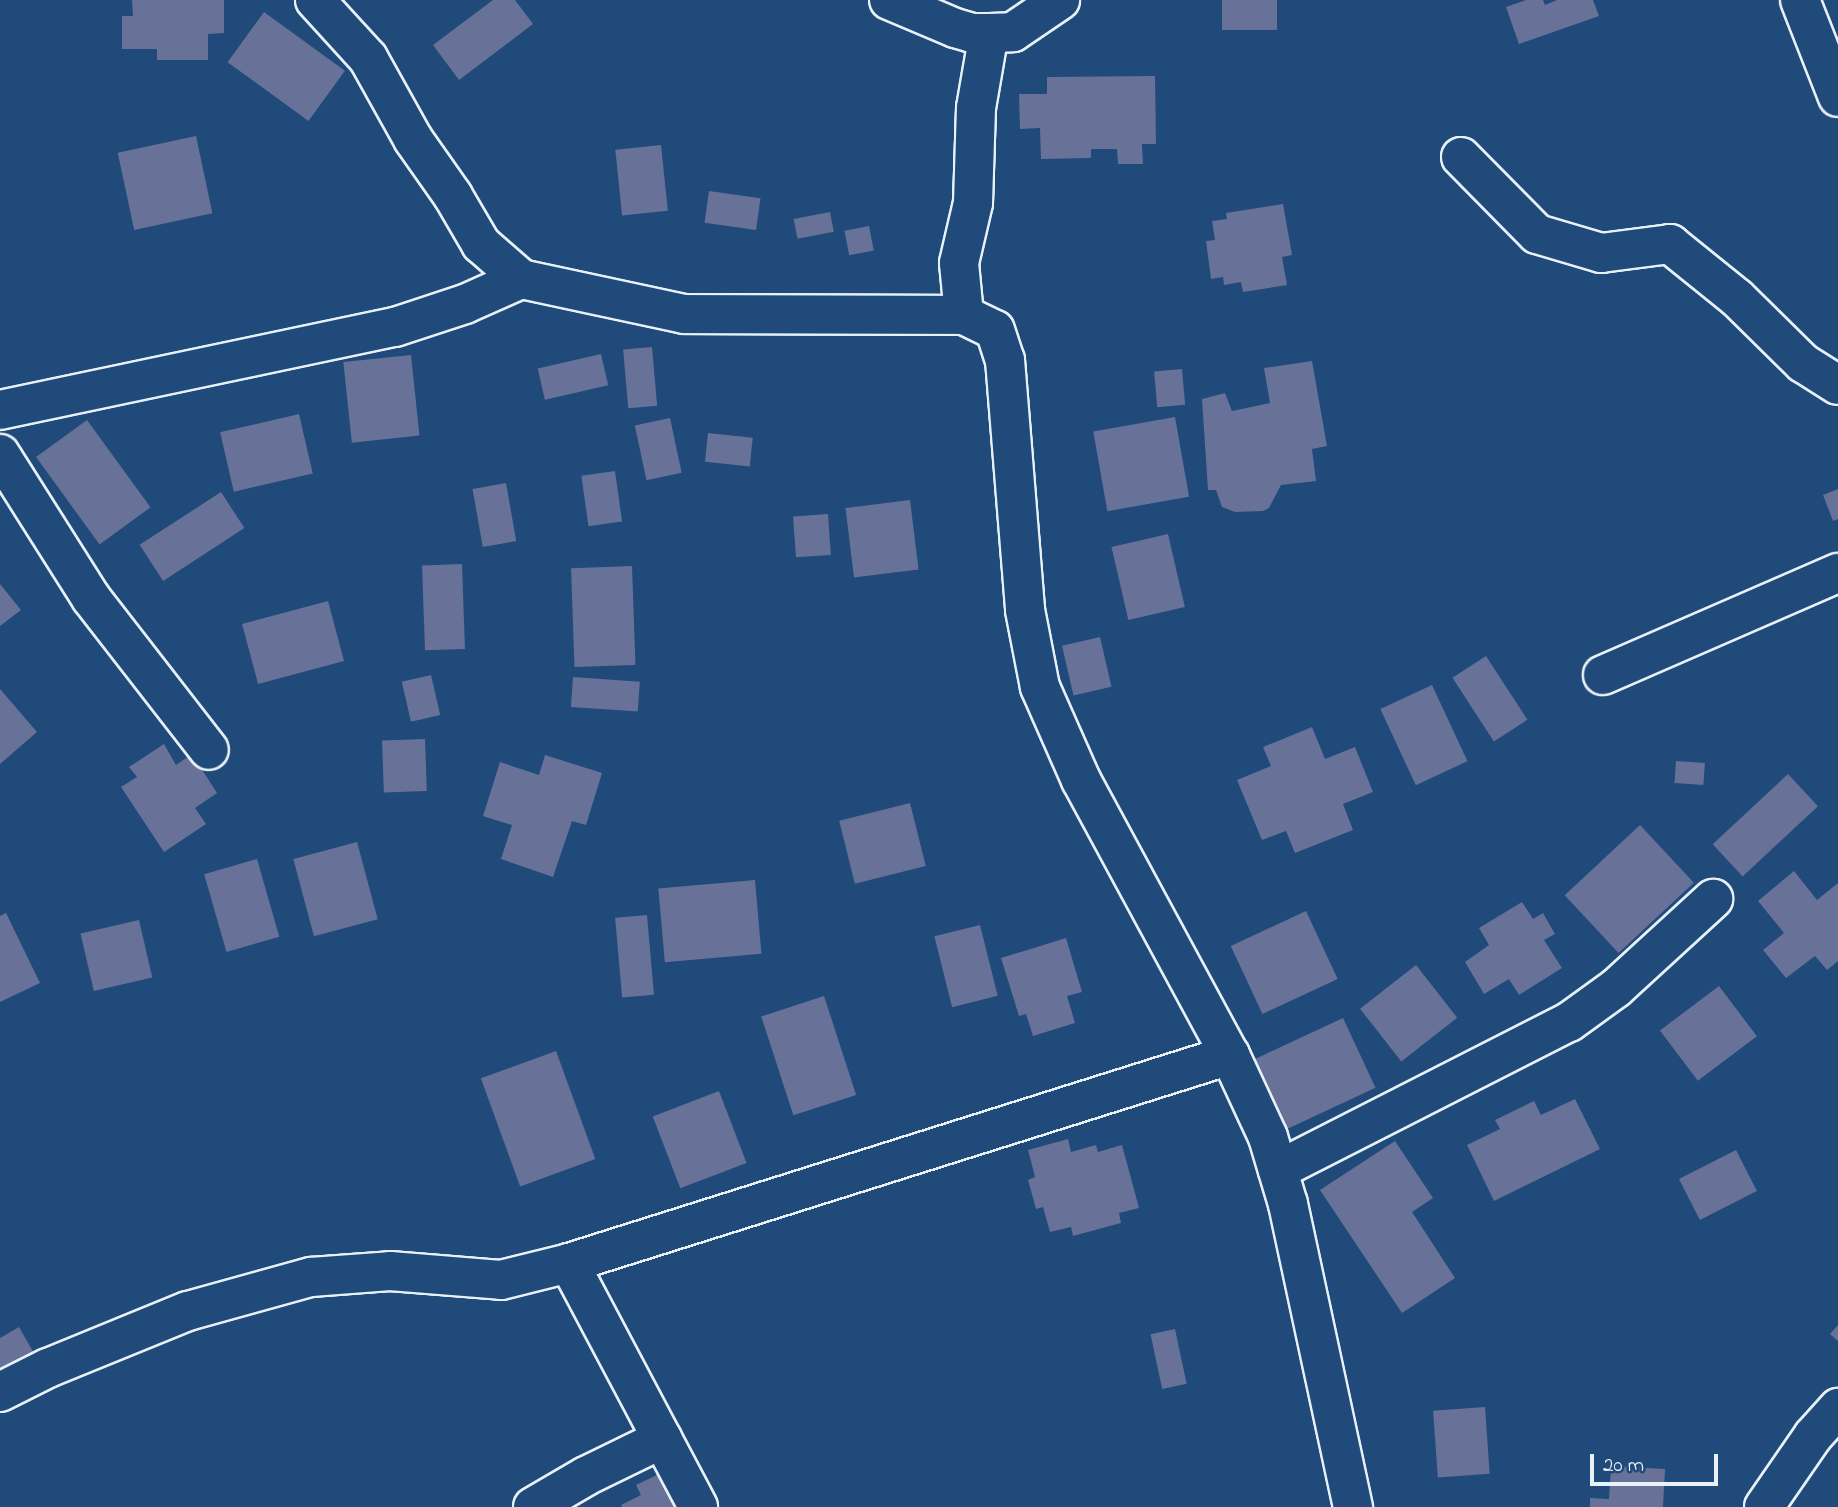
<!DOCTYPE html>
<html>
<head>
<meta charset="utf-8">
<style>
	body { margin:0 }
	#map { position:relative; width:1838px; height:1507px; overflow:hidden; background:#1f4a7a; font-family:"Indie Flower",sans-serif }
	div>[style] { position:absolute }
	.building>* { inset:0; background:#687198; transform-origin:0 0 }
	.roads { filter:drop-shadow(2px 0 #e8f1f8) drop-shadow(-2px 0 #e8f1f8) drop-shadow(0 2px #e8f1f8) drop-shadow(0 -2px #e8f1f8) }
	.minor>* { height:38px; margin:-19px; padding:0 19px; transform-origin:19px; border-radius:19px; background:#1f4a7a }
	span { translate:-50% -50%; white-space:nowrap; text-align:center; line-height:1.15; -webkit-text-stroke:5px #1f4a7a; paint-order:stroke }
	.scale { position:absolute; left:1590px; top:1454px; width:128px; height:32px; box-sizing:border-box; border:4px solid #e8f1f8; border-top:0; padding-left:9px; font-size:21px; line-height:24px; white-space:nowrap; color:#e8f1f8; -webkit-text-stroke:5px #1f4a7a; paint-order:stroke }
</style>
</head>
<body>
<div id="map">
	<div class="building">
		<div style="clip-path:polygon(132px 0,224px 0,224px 33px,208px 34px,208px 60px,157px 60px,157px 49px,122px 49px,122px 16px,133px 16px)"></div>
		<div style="clip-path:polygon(493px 0,515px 0,533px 24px,459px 80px,433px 45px)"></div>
		<div style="left:1222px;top:0;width:55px;height:30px"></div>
		<div style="clip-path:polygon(1526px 0,1543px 0,1545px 5px,1557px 0,1593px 0,1599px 16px,1519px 44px,1506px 7px)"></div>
		<div style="left:264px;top:12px;width:100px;height:62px;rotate:36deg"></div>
		<div style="clip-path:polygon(1155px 76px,1156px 144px,1142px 144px,1143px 164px,1118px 164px,1117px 149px,1091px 149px,1091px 158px,1041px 159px,1040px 128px,1020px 129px,1019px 94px,1047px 94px,1047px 77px)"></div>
		<div style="left:196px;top:136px;width:79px;height:80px;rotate:78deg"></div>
		<div style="left:661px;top:145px;width:66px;height:46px;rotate:84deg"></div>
		<div style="left:709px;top:191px;width:52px;height:32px;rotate:8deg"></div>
		<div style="clip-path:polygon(1283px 204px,1292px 255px,1282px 257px,1287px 285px,1243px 292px,1241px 282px,1224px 285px,1223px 277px,1211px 279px,1206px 241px,1215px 240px,1212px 221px,1227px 219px,1226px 213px)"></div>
		<div style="left:830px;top:212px;width:20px;height:37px;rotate:79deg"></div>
		<div style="left:869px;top:226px;width:25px;height:25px;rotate:79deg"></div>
		<div style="left:652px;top:347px;width:59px;height:29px;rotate:85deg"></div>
		<div style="left:601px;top:354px;width:32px;height:65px;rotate:77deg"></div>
		<div style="left:411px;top:355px;width:81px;height:68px;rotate:84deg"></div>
		<div style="clip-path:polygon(1312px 361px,1327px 446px,1312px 449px,1316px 481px,1281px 485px,1269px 508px,1263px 511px,1235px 512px,1222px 507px,1216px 490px,1208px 490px,1202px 399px,1225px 393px,1232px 411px,1270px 403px,1264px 368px)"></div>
		<div style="left:1182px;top:369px;width:36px;height:28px;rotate:85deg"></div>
		<div style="left:299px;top:414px;width:61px;height:81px;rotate:77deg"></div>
		<div style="left:1175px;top:417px;width:81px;height:83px;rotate:80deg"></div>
		<div style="left:670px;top:418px;width:56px;height:36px;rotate:78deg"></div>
		<div style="left:87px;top:420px;width:108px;height:63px;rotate:54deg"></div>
		<div style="left:708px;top:433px;width:45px;height:29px;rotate:6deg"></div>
		<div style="left:615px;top:471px;width:51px;height:34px;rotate:82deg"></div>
		<div style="left:506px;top:483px;width:59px;height:34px;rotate:80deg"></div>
		<div style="clip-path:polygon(1838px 489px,1838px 519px,1833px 521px,1823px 495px)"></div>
		<div style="left:221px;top:492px;width:43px;height:97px;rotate:57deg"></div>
		<div style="left:910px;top:500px;width:70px;height:65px;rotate:83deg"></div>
		<div style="left:828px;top:514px;width:41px;height:35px;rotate:86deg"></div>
		<div style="left:1168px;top:534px;width:75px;height:58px;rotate:77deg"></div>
		<div style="left:462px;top:564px;width:85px;height:40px;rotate:88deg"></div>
		<div style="left:632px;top:566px;width:99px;height:61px;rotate:88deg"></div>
		<div style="clip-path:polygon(0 584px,21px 610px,0 626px)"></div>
		<div style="left:328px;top:601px;width:62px;height:89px;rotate:75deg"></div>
		<div style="left:1100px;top:637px;width:51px;height:39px;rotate:77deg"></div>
		<div style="left:1486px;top:656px;width:76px;height:40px;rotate:57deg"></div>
		<div style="left:431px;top:675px;width:41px;height:30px;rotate:77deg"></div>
		<div style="left:573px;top:677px;width:67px;height:30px;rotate:4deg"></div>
		<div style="left:1432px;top:685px;width:84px;height:57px;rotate:65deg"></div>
		<div style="clip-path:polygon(0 689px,37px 732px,0 764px)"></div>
		<div style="clip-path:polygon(1312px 727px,1325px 759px,1355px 747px,1373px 792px,1343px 804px,1353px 830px,1295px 853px,1286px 831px,1262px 840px,1237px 780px,1271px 766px,1263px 747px)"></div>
		<div style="left:425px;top:739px;width:52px;height:43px;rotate:88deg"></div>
		<div style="clip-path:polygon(164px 744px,176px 765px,192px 754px,217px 793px,195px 808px,206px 824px,164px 852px,121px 787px,137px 777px,129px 767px)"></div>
		<div style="clip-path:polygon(545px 755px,602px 773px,586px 825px,572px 821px,553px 877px,501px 859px,512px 825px,483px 816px,500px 762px,539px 775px)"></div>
		<div style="left:1676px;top:761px;width:29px;height:22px;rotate:4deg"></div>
		<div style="left:1788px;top:774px;width:44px;height:103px;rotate:47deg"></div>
		<div style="left:910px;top:803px;width:65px;height:73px;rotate:76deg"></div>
		<div style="left:1640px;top:825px;width:79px;height:103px;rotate:47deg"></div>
		<div style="left:357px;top:842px;width:80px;height:66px;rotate:75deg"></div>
		<div style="left:257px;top:859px;width:81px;height:55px;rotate:74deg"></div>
		<div style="clip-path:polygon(1794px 871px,1817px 900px,1838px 883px,1838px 961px,1827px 970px,1815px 956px,1786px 978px,1763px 950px,1784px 933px,1758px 901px)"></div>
		<div style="left:755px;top:880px;width:74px;height:97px;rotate:85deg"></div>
		<div style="clip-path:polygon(1522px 902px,1533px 919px,1543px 913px,1555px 934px,1544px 940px,1562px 968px,1519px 995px,1509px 979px,1484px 994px,1465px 962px,1489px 945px,1479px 928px)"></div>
		<div style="left:1306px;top:911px;width:75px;height:83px;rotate:65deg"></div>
		<div style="clip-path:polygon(6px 913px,40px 983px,0 1002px,0 916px)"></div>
		<div style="left:647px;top:915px;width:80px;height:32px;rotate:85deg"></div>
		<div style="left:139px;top:920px;width:59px;height:60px;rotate:77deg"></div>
		<div style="left:980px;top:925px;width:73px;height:47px;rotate:76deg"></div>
		<div style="clip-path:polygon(1066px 938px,1082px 992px,1067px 996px,1075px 1023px,1033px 1036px,1026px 1014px,1019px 1016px,1001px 958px)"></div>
		<div style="left:1416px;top:965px;width:67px;height:71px;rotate:52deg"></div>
		<div style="left:1719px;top:986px;width:63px;height:74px;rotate:53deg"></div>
		<div style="left:824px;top:996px;width:104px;height:66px;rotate:72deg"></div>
		<div style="left:1343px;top:1018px;width:77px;height:97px;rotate:65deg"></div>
		<div style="left:556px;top:1051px;width:115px;height:80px;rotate:70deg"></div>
		<div style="left:719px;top:1091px;width:77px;height:71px;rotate:69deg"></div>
		<div style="clip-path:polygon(1575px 1099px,1600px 1149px,1494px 1201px,1467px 1145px,1500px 1129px,1495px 1120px,1534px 1101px,1541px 1115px)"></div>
		<div style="clip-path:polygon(1068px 1139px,1071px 1152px,1096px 1145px,1098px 1152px,1122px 1145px,1139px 1208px,1119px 1213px,1121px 1223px,1073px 1236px,1071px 1227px,1050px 1232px,1043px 1207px,1036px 1209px,1028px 1180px,1035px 1177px,1028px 1150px)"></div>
		<div style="clip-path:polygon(1395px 1141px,1433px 1198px,1412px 1212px,1455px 1278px,1402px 1313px,1320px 1190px)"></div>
		<div style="left:1736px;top:1150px;width:46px;height:64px;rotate:63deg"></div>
		<div style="clip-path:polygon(1838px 1325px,1838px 1341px,1830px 1334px)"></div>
		<div style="clip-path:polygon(19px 1327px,35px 1355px,0 1375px,0 1338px)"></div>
		<div style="left:1175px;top:1329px;width:56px;height:25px;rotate:78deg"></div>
		<div style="left:1485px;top:1407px;width:67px;height:52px;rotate:86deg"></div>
		<div style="clip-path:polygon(1611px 1466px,1665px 1469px,1663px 1507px,1590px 1507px,1590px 1498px,1609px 1499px)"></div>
		<div style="clip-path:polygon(665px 1471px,683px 1507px,622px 1507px,621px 1505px,641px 1495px,636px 1485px)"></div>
	</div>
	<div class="roads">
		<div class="minor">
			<div style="left:315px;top:0;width:79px;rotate:47.6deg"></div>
			<div style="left:368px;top:58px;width:93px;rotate:60.9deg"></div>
			<div style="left:413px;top:139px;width:70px;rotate:54.9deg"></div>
			<div style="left:453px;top:196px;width:56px;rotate:59.7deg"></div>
			<div style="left:481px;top:244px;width:53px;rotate:41.2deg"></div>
			<div style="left:521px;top:279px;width:167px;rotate:12.1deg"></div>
			<div style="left:684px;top:314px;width:280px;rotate:0.2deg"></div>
			<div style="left:964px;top:315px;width:52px;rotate:-95.5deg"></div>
			<div style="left:959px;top:263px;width:62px;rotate:-76.9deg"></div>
			<div style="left:973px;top:203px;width:95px;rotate:-88.2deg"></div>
			<div style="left:976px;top:108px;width:76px;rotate:-80.2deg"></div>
			<div style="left:989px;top:33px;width:24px;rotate:-2deg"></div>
			<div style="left:1013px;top:32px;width:57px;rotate:-34.2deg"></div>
			<div style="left:889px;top:0;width:72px;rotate:23deg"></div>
			<div style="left:955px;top:28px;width:18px;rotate:16deg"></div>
			<div style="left:972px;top:33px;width:17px"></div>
			<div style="left:1800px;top:0;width:104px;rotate:68.6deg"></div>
			<div style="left:1461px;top:157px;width:108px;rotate:45.4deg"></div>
			<div style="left:1537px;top:234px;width:67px;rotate:16.5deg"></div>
			<div style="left:1601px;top:253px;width:70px;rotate:-7.4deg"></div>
			<div style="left:1670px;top:244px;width:86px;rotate:38.9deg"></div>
			<div style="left:1737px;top:298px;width:93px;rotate:44.6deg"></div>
			<div style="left:1803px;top:363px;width:41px;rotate:32.2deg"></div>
			<div style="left:964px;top:315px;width:34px;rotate:26deg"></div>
			<div style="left:995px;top:330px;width:32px;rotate:72deg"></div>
			<div style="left:1005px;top:360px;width:251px;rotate:85.4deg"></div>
			<div style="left:1025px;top:610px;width:78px;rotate:79deg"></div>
			<div style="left:1040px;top:687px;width:102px;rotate:66.2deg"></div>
			<div style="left:1081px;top:780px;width:313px;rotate:61.6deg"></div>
			<div style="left:1230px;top:1055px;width:90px;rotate:65.1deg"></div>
			<div style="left:1268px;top:1137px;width:70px;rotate:73.4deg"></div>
			<div style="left:1288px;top:1204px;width:310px;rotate:77.9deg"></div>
			<div style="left:0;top:410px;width:404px;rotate:-11.9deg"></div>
			<div style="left:395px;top:327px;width:74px;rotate:-18.2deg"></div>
			<div style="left:465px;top:304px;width:61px;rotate:-24.1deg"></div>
			<div style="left:0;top:454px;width:170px;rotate:57.7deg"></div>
			<div style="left:91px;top:598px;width:192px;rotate:52.2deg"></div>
			<div style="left:1603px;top:675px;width:256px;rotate:-23.5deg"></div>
			<div style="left:1278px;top:1170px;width:326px;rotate:-27deg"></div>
			<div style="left:1569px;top:1022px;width:58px;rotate:-35.9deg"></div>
			<div style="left:1616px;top:988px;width:132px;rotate:-42.5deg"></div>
			<div style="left:569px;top:1263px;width:276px;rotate:62.1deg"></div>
			<div style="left:0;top:1392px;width:54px;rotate:-26.6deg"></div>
			<div style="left:48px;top:1368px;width:151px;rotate:-22.2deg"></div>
			<div style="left:188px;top:1311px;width:128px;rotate:-15.5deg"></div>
			<div style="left:311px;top:1277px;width:79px;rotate:-4.3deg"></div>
			<div style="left:390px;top:1271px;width:111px;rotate:4.6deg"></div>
			<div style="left:501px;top:1280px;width:70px;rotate:-14deg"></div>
			<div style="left:569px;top:1263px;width:693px;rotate:-17.47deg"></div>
			<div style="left:533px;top:1507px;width:61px;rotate:-30.3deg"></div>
			<div style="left:586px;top:1476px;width:85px;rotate:-26deg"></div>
			<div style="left:1764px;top:1507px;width:86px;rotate:-55.4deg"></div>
			<div style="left:1813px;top:1436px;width:38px;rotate:-48deg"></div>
		</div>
	</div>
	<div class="scale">20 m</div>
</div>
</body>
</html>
